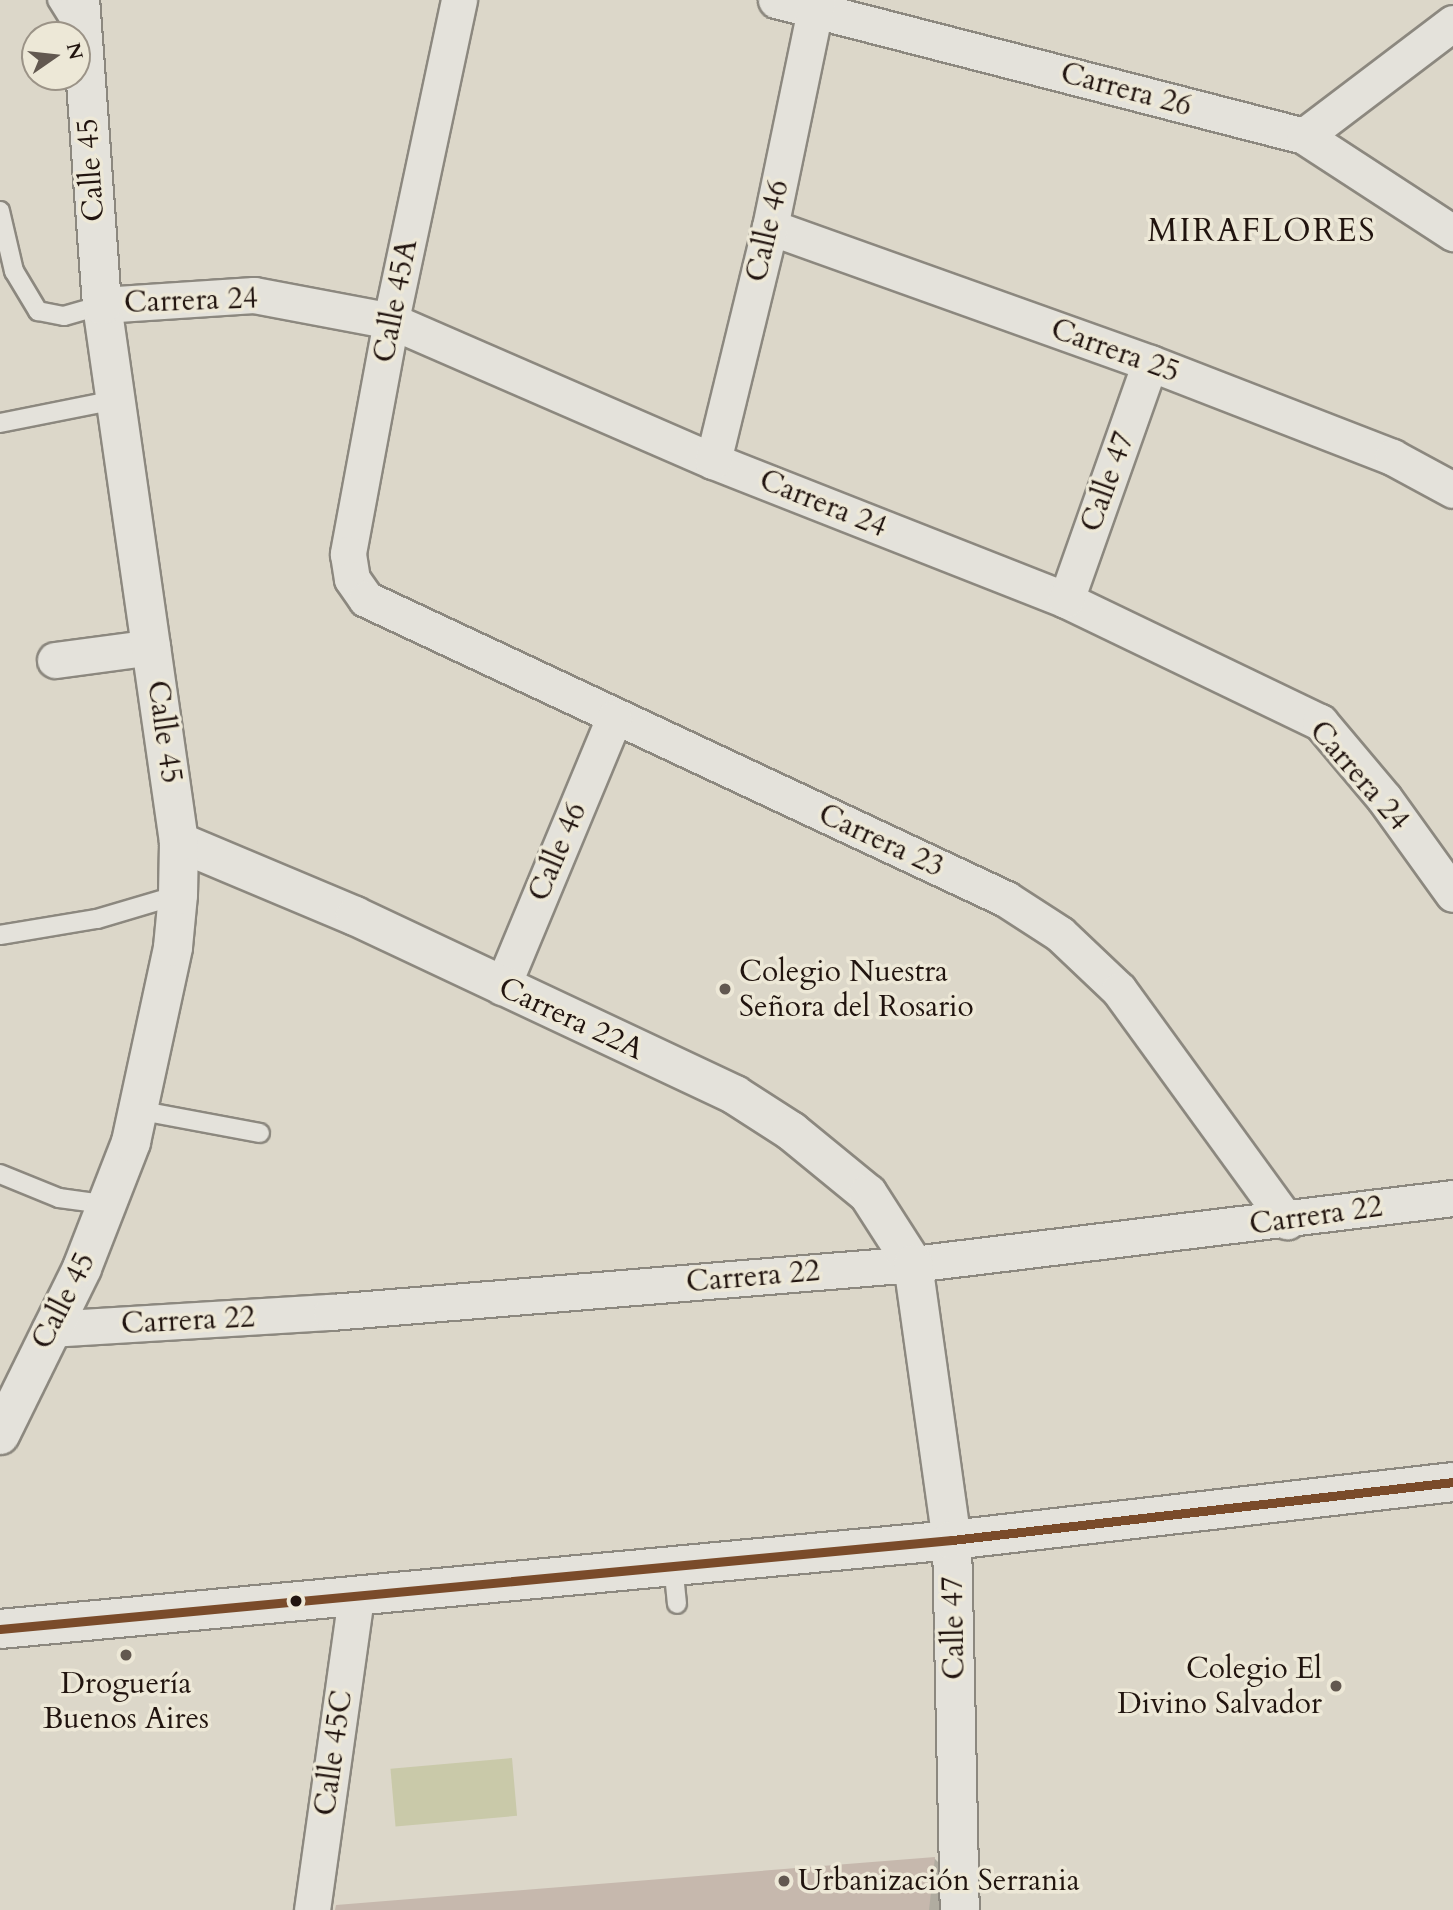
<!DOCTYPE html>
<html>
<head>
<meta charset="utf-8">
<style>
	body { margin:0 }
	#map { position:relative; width:1453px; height:1910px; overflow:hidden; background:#dcd7c9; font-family:Cardo,serif }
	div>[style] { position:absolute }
	.green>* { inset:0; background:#c9c9a9; transform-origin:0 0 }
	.shadow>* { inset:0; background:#0003 }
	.building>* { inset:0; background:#c6b8ad }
	.roads { filter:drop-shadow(2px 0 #8c887f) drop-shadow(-2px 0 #8c887f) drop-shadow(0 2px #8c887f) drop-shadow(0 -2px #8c887f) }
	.service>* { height:18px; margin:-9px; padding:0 9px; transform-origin:9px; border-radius:9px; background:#e4e2db }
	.minor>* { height:35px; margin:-17.5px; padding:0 17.5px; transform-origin:17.5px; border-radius:17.5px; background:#e4e2db }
	.tertiary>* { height:38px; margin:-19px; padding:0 19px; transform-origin:19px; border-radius:19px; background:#e4e2db }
	.bus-1>* { height:9px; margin:-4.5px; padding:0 4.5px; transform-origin:4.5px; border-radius:4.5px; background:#7a4b2a }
	.dots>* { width:19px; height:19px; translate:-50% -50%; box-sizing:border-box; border:4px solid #ede8d7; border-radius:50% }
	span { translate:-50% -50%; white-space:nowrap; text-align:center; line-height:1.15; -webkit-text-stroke:7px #ede8d7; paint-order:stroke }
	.street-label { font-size:30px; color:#21140f }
	.poi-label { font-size:30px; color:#21140f }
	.left { translate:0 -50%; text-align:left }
	.right { translate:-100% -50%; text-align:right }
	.neighbourhood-label { font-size:32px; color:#21140f; letter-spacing:2px }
	.north { position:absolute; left:21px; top:21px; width:70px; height:70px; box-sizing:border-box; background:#ede8d7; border:2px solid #9b9387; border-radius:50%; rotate:76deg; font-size:19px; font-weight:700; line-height:28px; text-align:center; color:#21140f }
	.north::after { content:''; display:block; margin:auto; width:24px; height:32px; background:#625850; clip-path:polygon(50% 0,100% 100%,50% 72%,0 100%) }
</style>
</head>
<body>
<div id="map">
	<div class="green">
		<div style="left:512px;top:1758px;width:58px;height:122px;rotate:85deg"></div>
	</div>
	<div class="shadow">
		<div style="clip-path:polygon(934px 1858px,957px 1881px,953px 1910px,337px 1910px)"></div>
	</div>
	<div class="building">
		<div style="clip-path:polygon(935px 1857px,929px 1910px,335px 1910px,336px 1905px)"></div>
	</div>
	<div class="roads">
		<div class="service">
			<div style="left:57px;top:0;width:31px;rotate:58deg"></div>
			<div style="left:0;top:211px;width:62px;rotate:76.9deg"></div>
			<div style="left:14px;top:271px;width:47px;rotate:59deg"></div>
			<div style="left:38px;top:311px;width:26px;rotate:11deg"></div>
			<div style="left:64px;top:316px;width:40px;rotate:-16deg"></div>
			<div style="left:0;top:423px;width:117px;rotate:-11.3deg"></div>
			<div style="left:0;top:935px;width:98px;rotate:-9.4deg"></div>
			<div style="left:97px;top:919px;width:84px;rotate:-16.5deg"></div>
			<div style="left:137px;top:1110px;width:125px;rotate:10.6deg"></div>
			<div style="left:0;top:1174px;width:64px;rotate:22.1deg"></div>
			<div style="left:59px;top:1198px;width:51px;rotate:7.8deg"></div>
			<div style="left:673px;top:1564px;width:40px;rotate:84.3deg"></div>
		</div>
		<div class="minor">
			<div style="left:459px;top:0;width:328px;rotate:102deg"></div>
			<div style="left:391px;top:321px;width:237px;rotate:100.5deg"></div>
			<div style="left:348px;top:554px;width:25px;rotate:81deg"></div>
			<div style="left:352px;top:579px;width:24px;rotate:55deg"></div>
			<div style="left:366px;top:599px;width:707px;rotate:25.11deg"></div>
			<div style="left:1006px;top:899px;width:64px;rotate:32.9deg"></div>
			<div style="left:1060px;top:934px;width:81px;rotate:43.5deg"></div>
			<div style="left:1119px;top:990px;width:286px;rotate:54deg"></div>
			<div style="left:776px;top:0;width:545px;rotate:14.44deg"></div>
			<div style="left:1304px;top:136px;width:178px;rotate:33.1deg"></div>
			<div style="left:1304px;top:136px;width:187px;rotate:-37.2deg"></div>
			<div style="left:770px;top:227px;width:404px;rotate:19.7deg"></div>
			<div style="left:1150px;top:363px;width:260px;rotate:21.2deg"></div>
			<div style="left:1392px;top:457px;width:69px;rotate:28.4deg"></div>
			<div style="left:102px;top:305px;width:152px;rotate:-3.8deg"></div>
			<div style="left:254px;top:295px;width:139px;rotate:10.7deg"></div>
			<div style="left:391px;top:321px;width:351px;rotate:23.5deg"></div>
			<div style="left:713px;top:461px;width:379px;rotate:21.5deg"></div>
			<div style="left:1066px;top:600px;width:282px;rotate:25.7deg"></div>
			<div style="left:1320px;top:722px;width:99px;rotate:49.9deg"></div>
			<div style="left:1384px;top:798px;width:118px;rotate:54.3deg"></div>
			<div style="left:713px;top:461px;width:241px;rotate:-76.3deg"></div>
			<div style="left:770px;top:227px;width:232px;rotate:-78.3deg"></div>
			<div style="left:1066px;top:600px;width:251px;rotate:-70.5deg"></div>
			<div style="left:55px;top:660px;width:98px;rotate:-7.6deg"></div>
			<div style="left:502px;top:987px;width:291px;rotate:-67.4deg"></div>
			<div style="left:50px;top:1329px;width:282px;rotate:-3.5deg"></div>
			<div style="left:331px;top:1312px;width:584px;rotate:-4.71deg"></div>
			<div style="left:913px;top:1264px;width:544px;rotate:-6.97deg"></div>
			<div style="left:312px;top:1910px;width:316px;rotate:-82deg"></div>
		</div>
		<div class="tertiary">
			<div style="left:179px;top:842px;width:191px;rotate:22.8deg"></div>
			<div style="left:355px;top:916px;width:420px;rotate:25.2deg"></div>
			<div style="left:735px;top:1095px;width:67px;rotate:32.7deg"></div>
			<div style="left:791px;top:1131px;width:99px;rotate:39.3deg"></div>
			<div style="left:868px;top:1194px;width:83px;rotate:57.3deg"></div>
			<div style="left:913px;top:1264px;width:279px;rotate:82deg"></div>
			<div style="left:952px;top:1540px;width:370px;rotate:88.8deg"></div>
			<div style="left:0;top:1435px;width:186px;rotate:-63.8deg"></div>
			<div style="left:82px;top:1268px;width:135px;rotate:-68.7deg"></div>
			<div style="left:131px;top:1142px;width:199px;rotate:-77.8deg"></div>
			<div style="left:173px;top:947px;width:52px;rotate:-84.5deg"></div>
			<div style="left:178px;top:895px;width:53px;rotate:-88.9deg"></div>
			<div style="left:179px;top:842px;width:542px;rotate:-98.16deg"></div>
			<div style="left:102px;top:305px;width:306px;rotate:-94.1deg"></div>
			<div style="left:0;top:1629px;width:956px;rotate:-5.34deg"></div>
			<div style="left:952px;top:1540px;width:504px;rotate:-6.6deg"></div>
		</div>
	</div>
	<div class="bus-1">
		<div style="left:0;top:1629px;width:956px;rotate:-5.34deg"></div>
		<div style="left:952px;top:1540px;width:504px;rotate:-6.6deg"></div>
	</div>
	<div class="dots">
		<div style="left:725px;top:989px;background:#625850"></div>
		<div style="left:296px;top:1601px;background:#21140f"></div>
		<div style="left:126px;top:1655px;background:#625850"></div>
		<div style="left:1336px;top:1686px;background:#625850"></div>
		<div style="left:784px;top:1881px;background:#625850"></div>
	</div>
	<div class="street-label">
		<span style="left:1126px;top:90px;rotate:15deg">Carrera 26</span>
		<span style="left:91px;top:170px;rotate:-94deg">Calle 45</span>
		<span style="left:768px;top:231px;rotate:-77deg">Calle 46</span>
		<span style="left:191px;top:301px;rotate:-2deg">Carrera 24</span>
		<span style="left:396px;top:301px;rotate:-79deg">Calle 45A</span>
		<span style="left:1115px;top:351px;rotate:20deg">Carrera 25</span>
		<span style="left:1108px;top:482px;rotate:-70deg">Calle 47</span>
		<span style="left:823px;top:504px;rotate:22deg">Carrera 24</span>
		<span style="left:164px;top:732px;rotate:82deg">Calle 45</span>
		<span style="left:1359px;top:776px;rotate:49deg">Carrera 24</span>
		<span style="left:881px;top:841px;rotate:25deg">Carrera 23</span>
		<span style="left:558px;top:852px;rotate:-67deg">Calle 46</span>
		<span style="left:571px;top:1019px;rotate:25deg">Carrera 22A</span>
		<span style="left:1316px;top:1216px;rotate:-8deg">Carrera 22</span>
		<span style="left:753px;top:1277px;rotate:-5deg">Carrera 22</span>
		<span style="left:64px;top:1301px;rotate:-63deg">Calle 45</span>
		<span style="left:188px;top:1321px;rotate:-3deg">Carrera 22</span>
		<span style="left:954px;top:1628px;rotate:-91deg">Calle 47</span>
		<span style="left:334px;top:1753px;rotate:-82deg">Calle 45C</span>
	</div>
	<div class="poi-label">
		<span class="left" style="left:739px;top:989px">Colegio Nuestra<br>Señora del Rosario</span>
		<span class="right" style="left:1322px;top:1686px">Colegio El<br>Divino Salvador</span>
		<span style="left:126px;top:1701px">Droguería<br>Buenos Aires</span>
		<span class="left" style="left:798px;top:1881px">Urbanización Serrania</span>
	</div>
	<div class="neighbourhood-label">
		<span style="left:1262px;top:231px">MIRAFLORES</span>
	</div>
	<div class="north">N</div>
</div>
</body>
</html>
